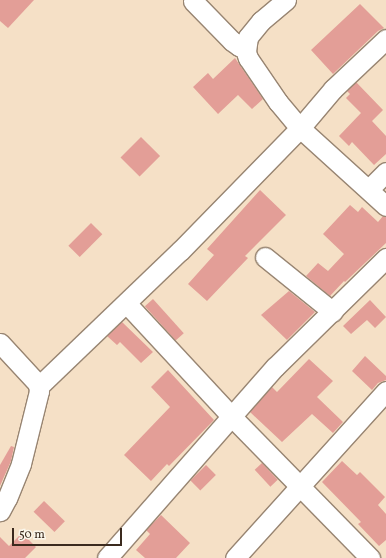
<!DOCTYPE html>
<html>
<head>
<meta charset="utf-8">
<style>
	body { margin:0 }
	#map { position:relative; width:386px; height:558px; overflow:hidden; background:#f5e0c6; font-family:Vollkorn,serif }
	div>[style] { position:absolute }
	.building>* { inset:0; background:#e39e97; transform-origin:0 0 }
	.roads { filter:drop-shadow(1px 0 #988572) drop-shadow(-1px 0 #988572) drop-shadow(0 1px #988572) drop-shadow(0 -1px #988572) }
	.minor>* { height:19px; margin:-9.5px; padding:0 9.5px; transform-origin:9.5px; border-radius:9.5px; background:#fff }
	span { translate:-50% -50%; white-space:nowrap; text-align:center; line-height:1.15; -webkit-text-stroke:4px #fbf7ec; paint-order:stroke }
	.scale { position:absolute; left:12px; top:528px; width:110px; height:18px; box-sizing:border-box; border:2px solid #3b2a1e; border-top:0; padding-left:5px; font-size:12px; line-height:14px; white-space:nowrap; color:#3b2a1e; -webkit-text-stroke:3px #fbf7ec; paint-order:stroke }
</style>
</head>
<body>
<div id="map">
	<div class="building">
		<div style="clip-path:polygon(0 0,34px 0,8px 28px,0 21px)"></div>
		<div style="clip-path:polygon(360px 4px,384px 28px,378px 31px,333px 74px,311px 50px)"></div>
		<div style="clip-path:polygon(235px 58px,263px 99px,252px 109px,238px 95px,218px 114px,193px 87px,208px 73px,213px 79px)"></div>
		<div style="clip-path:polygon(356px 82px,383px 110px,372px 121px,386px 136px,386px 154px,374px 165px,352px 142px,349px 146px,339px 136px,361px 113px,346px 98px,350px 94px,347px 91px)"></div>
		<div style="left:141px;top:137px;width:27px;height:29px;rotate:45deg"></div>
		<div style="clip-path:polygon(260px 190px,286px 215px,245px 256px,248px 258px,207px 301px,188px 284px,214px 255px,207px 249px)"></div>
		<div style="clip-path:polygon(350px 205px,358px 212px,362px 207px,378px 222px,383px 216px,386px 217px,386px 243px,345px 282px,344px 281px,330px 296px,306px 276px,318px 263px,328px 271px,344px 254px,323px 234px)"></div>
		<div style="left:91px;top:223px;width:16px;height:32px;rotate:45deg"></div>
		<div style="clip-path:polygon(289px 291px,315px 312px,287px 340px,261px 315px)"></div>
		<div style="left:153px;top:299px;width:46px;height:11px;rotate:48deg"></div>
		<div style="clip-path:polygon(370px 300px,386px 317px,375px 328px,367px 320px,351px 334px,343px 326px)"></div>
		<div style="clip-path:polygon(122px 322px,153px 352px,141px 363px,120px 342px,117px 345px,107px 336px)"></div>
		<div style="clip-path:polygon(365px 356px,386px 376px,386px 380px,378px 383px,372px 390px,352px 371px)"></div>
		<div style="clip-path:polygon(309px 359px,333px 381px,317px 397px,343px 422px,333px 433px,312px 414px,282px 442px,250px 412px,272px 387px,277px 392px)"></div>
		<div style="clip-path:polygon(168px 370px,214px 420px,169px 466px,167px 464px,151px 481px,124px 455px,170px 407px,151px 387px)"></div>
		<div style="clip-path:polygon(11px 446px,14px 447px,11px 461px,0 486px,0 465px)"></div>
		<div style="clip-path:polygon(342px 461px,357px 475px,360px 472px,385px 497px,378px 505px,386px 514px,386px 540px,379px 546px,358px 524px,361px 522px,322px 482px)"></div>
		<div style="left:262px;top:463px;width:23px;height:10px;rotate:47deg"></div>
		<div style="left:206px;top:465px;width:14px;height:22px;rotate:45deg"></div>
		<div style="left:44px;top:501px;width:29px;height:15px;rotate:44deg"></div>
		<div style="clip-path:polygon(161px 515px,190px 543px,176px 558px,145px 558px,136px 550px,150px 534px,146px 530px)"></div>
		<div style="clip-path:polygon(22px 533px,36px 547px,25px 558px,0 558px,0 537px,9px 546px)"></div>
	</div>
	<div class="roads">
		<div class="minor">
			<div style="left:286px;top:0;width:33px;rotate:140deg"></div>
			<div style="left:261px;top:21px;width:21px;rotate:129deg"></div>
			<div style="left:248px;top:37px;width:15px;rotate:98deg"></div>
			<div style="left:246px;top:52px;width:6px;rotate:72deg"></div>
			<div style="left:248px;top:58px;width:53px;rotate:55.7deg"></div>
			<div style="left:278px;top:102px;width:34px;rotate:50deg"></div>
			<div style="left:300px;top:128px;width:116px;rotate:42.2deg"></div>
			<div style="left:193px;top:1px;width:56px;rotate:45.7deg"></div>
			<div style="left:232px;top:41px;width:9px;rotate:36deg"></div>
			<div style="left:239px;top:46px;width:7px;rotate:16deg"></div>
			<div style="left:369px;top:189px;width:24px;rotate:-45deg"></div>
			<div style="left:265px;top:257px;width:87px;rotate:39deg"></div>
			<div style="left:127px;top:304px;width:153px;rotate:47.1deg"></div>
			<div style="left:231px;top:416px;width:199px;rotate:45.6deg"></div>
			<div style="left:0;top:343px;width:56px;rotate:47.2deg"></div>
			<div style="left:38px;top:384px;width:7px;rotate:82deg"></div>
			<div style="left:39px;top:391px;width:75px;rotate:103.9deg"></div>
			<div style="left:21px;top:464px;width:37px;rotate:112deg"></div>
			<div style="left:7px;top:498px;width:15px;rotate:118deg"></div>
			<div style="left:39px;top:386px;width:195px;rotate:-43.8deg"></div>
			<div style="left:180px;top:251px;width:172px;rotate:-45.7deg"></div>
			<div style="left:300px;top:128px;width:51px;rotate:-49.8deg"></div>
			<div style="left:333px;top:89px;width:73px;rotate:-43.3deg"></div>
			<div style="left:107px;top:558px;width:254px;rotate:-48.7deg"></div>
			<div style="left:275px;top:367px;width:156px;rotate:-44.5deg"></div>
			<div style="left:235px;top:558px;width:225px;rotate:-47.9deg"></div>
		</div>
	</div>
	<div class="scale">50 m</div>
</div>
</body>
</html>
